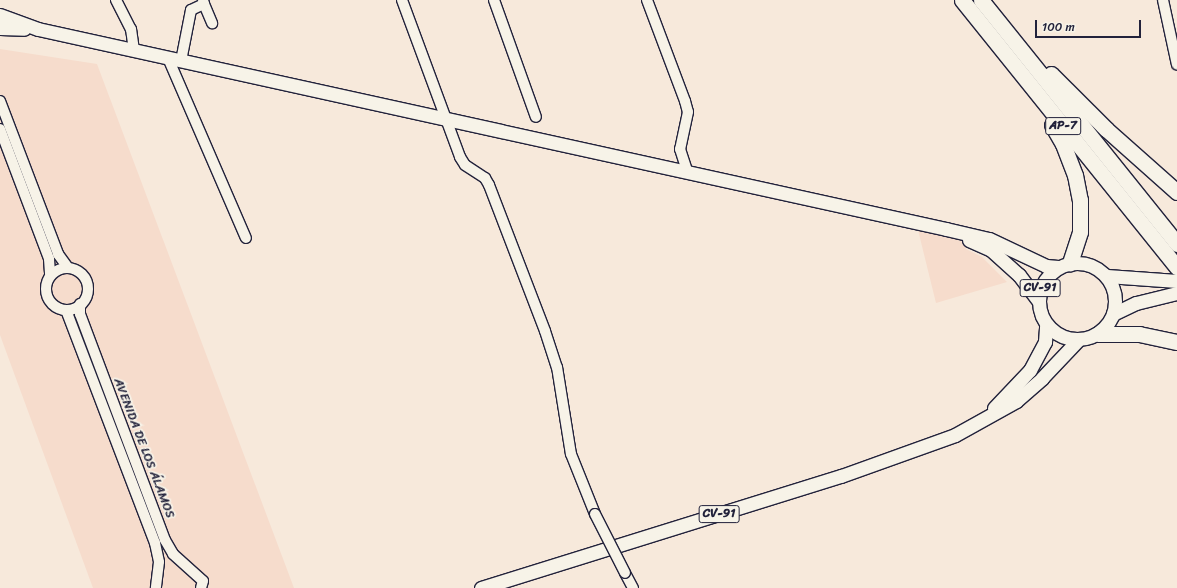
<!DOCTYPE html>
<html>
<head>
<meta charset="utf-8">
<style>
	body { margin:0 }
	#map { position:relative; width:1177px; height:588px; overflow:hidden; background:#f7e9db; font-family:Sriracha,sans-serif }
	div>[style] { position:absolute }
	.built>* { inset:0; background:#f6dccc }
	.roads { filter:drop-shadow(1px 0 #22223b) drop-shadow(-1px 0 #22223b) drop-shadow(0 1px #22223b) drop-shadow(0 -1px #22223b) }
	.minor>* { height:10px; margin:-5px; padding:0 5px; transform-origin:5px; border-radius:5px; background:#f7f3e8 }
	.minor>.ring { margin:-5px; padding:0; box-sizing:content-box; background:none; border:10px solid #f7f3e8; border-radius:50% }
	.major>* { height:13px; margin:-6.5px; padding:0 6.5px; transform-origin:6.5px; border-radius:6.5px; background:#f7f3e8 }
	.major>.ring { margin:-6.5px; padding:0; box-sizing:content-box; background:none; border:13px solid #f7f3e8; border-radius:50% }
	.highway>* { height:15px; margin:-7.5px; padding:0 7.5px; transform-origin:7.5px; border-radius:7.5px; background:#f7f3e8 }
	.bridges { filter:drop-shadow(1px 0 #22223b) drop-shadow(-1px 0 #22223b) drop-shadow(0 1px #22223b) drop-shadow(0 -1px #22223b) }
	.minor-bridge>* { height:10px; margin:-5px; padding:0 5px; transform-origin:5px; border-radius:5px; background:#f7f3e8 }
	span { translate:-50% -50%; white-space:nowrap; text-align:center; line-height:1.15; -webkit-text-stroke:3.5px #f7f3e8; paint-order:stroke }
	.shield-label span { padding:1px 3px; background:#f7f3e8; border:1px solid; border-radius:3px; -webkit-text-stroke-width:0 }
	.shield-label { font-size:12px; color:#22223b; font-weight:700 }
	.street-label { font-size:13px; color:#22223b }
	.scale { position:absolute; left:1035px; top:20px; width:106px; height:18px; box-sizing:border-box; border:2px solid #22223b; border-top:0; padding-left:5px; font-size:12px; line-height:14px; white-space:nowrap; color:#22223b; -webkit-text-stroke:3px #f7f3e8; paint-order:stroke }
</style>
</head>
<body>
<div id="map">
	<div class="built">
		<div style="clip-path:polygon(0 49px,97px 64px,294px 588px,93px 588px,0 335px)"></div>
		<div style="clip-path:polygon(918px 230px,965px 242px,966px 249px,982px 257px,1007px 282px,936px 303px)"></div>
	</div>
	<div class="roads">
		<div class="minor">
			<div style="left:116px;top:0;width:33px;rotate:63deg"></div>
			<div style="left:131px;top:29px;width:22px;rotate:82deg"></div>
			<div style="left:402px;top:0;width:167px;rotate:69.7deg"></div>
			<div style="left:460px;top:157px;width:9px;rotate:58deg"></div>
			<div style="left:465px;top:165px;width:24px;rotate:33deg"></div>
			<div style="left:485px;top:178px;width:8px;rotate:60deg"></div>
			<div style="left:489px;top:185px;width:156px;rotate:69deg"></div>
			<div style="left:545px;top:331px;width:38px;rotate:72deg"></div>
			<div style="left:557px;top:367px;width:88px;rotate:80.9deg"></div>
			<div style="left:571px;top:454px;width:65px;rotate:68.2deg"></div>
			<div style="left:494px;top:0;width:124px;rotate:70.3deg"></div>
			<div style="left:647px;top:0;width:108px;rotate:69.4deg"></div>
			<div style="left:685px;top:101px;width:11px;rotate:75deg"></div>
			<div style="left:688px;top:112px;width:38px;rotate:102deg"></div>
			<div style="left:680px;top:149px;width:23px;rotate:72deg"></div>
			<div style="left:1163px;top:0;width:66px;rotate:77.8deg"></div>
			<div style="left:204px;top:4px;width:21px;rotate:67deg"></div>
			<div style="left:168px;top:58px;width:196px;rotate:66.6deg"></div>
			<div style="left:181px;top:61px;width:52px;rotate:-78.9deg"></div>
			<div style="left:191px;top:10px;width:14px;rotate:-25deg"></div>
			<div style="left:204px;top:4px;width:4px;rotate:-104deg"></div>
			<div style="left:0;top:101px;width:164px;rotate:69.2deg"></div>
			<div style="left:58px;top:254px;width:17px;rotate:54deg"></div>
			<div style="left:0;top:129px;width:139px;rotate:69.3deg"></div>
			<div style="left:49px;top:259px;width:16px;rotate:86deg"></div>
			<div class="ring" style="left:46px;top:268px;width:32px;height:32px"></div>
			<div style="left:80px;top:304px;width:10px;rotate:90deg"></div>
			<div style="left:80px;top:314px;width:241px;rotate:69.4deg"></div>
			<div style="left:165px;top:540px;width:16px;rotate:60deg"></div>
			<div style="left:173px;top:554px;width:40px;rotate:42deg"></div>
			<div style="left:203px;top:581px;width:7px;rotate:106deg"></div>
			<div style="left:66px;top:310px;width:249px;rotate:69.1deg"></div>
			<div style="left:155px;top:543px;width:19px;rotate:78deg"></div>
			<div style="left:159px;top:562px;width:26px;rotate:97deg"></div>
			<div style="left:625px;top:573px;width:17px;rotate:62deg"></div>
		</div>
		<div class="major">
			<div style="left:0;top:15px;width:40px;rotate:20.2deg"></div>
			<div style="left:38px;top:29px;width:930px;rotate:12.42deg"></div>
			<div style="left:946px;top:229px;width:44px;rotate:13.1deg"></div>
			<div style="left:989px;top:239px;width:63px;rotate:25.3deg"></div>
			<div style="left:1046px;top:266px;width:12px;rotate:5deg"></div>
			<div style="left:0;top:28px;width:24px;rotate:2deg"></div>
			<div style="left:969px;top:240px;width:24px;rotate:24deg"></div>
			<div style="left:991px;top:250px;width:38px;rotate:42deg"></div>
			<div style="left:1019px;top:275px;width:31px;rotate:53deg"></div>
			<div class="ring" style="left:1039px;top:263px;width:63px;height:63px"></div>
			<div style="left:1107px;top:276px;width:70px;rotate:4.1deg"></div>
			<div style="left:1113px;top:314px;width:25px;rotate:-26deg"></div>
			<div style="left:1136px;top:303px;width:42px;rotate:-13.7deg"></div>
			<div style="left:994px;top:408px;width:52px;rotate:-46.5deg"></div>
			<div style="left:1030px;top:370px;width:32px;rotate:-62deg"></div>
			<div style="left:1045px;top:342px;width:16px;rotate:-86deg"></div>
			<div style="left:481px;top:588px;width:377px;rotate:-17.3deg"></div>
			<div style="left:841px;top:476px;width:121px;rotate:-19.8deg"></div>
			<div style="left:955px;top:435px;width:70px;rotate:-29.1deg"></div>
			<div style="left:1016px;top:401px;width:35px;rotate:-41deg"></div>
			<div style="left:1042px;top:378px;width:52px;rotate:-46.5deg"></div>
		</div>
		<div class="highway">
			<div style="left:962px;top:0;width:343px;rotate:51.2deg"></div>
			<div style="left:981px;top:0;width:313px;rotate:51.2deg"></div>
			<div style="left:1051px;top:74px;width:78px;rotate:45deg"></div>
			<div style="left:1106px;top:129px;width:95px;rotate:41.6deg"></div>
			<div style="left:1052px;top:125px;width:22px;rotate:60deg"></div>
			<div style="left:1063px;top:144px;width:33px;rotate:69deg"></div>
			<div style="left:1075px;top:175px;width:25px;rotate:79deg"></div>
			<div style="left:1080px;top:200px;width:32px;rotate:90deg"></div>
			<div style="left:1080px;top:232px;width:33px;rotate:108deg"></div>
			<div style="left:1098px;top:334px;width:41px"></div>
			<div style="left:1139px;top:334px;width:39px;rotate:12deg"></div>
		</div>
	</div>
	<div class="bridges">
		<div class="minor-bridge">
			<div style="left:595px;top:514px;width:66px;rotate:63deg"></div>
		</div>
	</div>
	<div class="shield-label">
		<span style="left:1063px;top:126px">AP-7</span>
		<span style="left:1040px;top:288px">CV-91</span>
		<span style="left:719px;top:514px">CV-91</span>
	</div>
	<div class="street-label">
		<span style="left:144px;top:448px;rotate:69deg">AVENIDA DE LOS ÁLAMOS</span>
	</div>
	<div class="scale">100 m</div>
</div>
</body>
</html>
